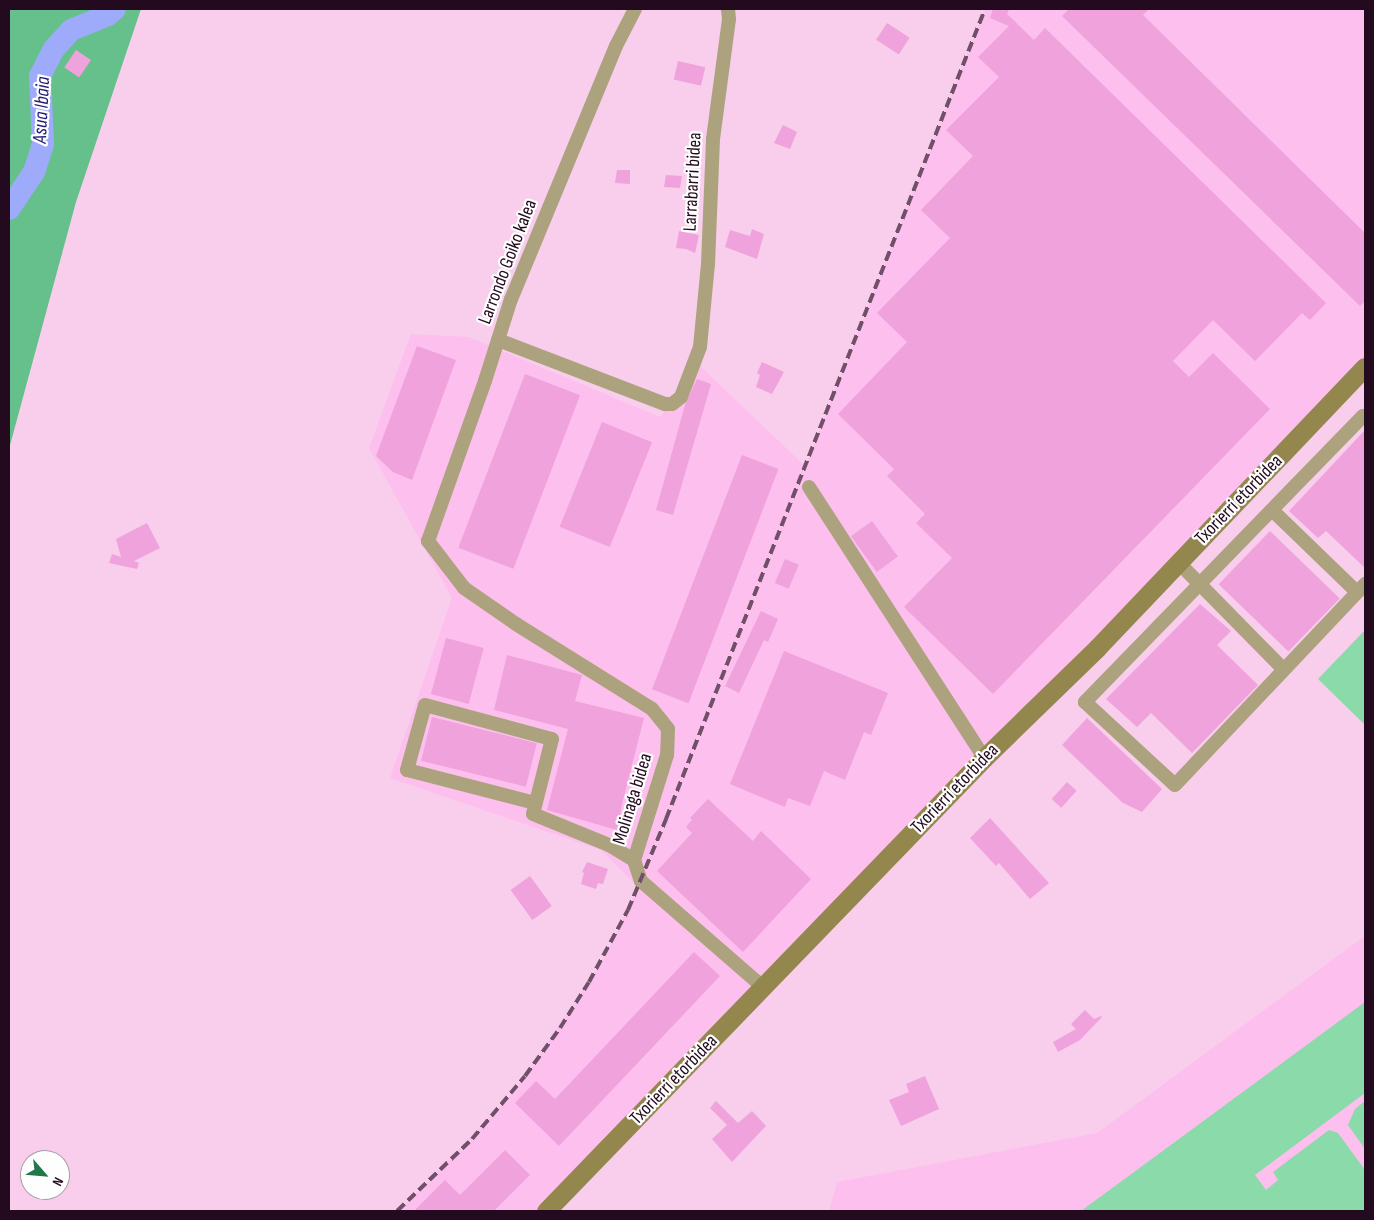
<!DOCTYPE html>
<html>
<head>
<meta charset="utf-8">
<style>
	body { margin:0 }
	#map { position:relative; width:1374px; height:1220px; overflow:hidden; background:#f9ceed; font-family:"Sofia Sans Condensed",sans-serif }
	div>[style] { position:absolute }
	.built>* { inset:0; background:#fdbfed }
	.green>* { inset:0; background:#8bdaa9 }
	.forest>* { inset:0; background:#66c08b }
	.river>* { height:22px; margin:-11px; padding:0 11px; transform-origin:11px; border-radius:11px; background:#9eabfb }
	.building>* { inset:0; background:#efa2dc; transform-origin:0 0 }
	.street>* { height:14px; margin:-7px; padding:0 7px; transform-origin:7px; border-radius:7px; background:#aca37e }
	.secondary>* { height:19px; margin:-9.5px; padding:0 9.5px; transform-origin:9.5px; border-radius:9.5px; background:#94874d }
	.rail>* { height:4px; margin-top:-2px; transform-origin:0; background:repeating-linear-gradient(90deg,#705068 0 10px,transparent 0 15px) }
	span { translate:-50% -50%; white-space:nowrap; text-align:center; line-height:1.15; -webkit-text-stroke:4.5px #fefefe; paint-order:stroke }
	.street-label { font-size:19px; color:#230a1e }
	.water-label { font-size:20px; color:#211a75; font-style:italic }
	.frame { position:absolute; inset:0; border:10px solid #230a1e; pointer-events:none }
	.north { position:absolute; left:20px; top:1150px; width:50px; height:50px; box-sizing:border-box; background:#fefefe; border:1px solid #a69ca4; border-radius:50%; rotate:117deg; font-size:14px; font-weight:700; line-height:20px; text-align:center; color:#230a1e }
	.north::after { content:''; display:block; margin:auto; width:18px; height:22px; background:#20774a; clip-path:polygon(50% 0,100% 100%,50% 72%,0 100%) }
</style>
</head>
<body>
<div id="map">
	<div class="built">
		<div style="clip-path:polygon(985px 9px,1365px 9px,1365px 360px,540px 1211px,399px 1211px,513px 1093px,604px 959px,638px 887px,601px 850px,390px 778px,452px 598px,369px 448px,411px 334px,469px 337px,660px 417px,700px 366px,805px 466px)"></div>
		<div style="clip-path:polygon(1365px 936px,1365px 1211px,829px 1211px,837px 1182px,1097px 1133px)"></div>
	</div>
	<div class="green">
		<div style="clip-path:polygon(1365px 630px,1365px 725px,1318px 679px)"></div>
		<div style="clip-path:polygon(1365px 1002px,1365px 1093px,1255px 1175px,1266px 1190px,1278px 1180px,1273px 1172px,1329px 1130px,1338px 1133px,1365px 1170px,1365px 1211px,1081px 1211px)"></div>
		<div style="clip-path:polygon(1365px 1101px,1365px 1149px,1348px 1125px,1355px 1109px)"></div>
	</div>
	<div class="forest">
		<div style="clip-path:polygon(9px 9px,141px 9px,76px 202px,9px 449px)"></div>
	</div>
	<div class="river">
		<div style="left:9px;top:209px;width:45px;rotate:-56deg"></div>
		<div style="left:34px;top:172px;width:29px;rotate:-72deg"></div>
		<div style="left:43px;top:144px;width:68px;rotate:-92.5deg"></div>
		<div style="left:40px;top:76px;width:30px;rotate:-63deg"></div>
		<div style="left:54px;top:49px;width:25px;rotate:-48deg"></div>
		<div style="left:71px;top:30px;width:40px;rotate:-22deg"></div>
		<div style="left:108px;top:15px;width:9px;rotate:-41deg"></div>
	</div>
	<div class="building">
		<div style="clip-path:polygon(993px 9px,1009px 9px,1007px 14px,1034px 40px,1045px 28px,1326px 303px,1310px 320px,1302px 313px,1255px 361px,1213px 320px,1173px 361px,1189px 377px,1213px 353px,1270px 409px,993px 694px,904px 607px,952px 558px,916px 523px,925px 514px,887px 476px,894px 469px,838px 414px,907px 342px,877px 313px,950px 238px,921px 210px,973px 156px,946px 130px,999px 77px,978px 57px,1009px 26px,990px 18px)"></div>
		<div style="clip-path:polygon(1069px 9px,1149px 9px,1143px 15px,1365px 233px,1365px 301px,1360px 306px,1062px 16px)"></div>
		<div style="left:887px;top:23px;width:27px;height:20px;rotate:33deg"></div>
		<div style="left:76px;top:50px;width:18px;height:21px;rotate:34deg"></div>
		<div style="left:678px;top:61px;width:28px;height:19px;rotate:13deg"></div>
		<div style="clip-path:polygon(783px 125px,797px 132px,790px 149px,774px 143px)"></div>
		<div style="clip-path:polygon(617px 170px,630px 170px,630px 184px,615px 183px)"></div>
		<div style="clip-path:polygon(666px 175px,682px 176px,680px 188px,664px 187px)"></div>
		<div style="clip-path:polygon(752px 229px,764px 234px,757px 259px,725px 247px,730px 230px,750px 236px)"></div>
		<div style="clip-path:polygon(679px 231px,699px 235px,695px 253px,686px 249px,676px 248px)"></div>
		<div style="clip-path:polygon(417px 346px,456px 360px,412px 480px,393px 472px,376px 456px)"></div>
		<div style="clip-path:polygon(762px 362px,784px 372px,772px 394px,756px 387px,760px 375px,757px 373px)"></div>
		<div style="left:525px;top:374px;width:59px;height:186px;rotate:21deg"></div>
		<div style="clip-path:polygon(697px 379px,711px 384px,673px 515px,656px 510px,685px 405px)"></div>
		<div style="left:602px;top:422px;width:54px;height:113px;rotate:22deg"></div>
		<div style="clip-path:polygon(1365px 430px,1365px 568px,1326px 531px,1318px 538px,1289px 511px)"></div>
		<div style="left:742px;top:455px;width:39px;height:251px;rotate:21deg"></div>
		<div style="left:872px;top:521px;width:44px;height:26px;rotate:54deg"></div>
		<div style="clip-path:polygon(147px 523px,160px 548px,134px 561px,139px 563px,137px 569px,109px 563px,112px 554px,121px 557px,116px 539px)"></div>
		<div style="left:1270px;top:531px;width:97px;height:74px;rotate:44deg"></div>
		<div style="left:785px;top:559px;width:15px;height:26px;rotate:23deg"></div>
		<div style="clip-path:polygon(1200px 604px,1231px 631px,1217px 645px,1258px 685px,1192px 753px,1151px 713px,1137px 727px,1106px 699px)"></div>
		<div style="clip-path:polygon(761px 611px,778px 619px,768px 642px,764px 640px,739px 693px,725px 686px)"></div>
		<div style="left:446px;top:638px;width:39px;height:58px;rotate:15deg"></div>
		<div style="clip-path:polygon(784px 651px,888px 693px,871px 735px,864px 732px,845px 780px,824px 771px,810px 806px,788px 798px,785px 807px,730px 784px)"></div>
		<div style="clip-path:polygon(507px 655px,582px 675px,575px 701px,644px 718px,623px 800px,617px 830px,547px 810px,568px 729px,494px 710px)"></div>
		<div style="left:432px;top:717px;width:108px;height:45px;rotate:14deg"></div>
		<div style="clip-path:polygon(1087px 718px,1162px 789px,1142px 812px,1123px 803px,1062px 745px)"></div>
		<div style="left:1067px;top:782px;width:13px;height:23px;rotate:42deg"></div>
		<div style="clip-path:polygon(708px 799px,753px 841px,761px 831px,811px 879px,743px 952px,657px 871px,692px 833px,686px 827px,692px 820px,690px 818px)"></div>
		<div style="clip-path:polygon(990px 818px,1049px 883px,1030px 899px,999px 863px,996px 866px,970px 838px)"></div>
		<div style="clip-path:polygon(587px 862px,608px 869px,603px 884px,598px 883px,596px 889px,581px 884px,584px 873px,582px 872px)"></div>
		<div style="left:530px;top:876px;width:37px;height:24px;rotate:54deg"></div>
		<div style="clip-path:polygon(694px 952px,720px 976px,559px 1146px,515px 1103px,536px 1081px,555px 1099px)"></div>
		<div style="clip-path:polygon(1085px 1010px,1094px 1019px,1101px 1016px,1102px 1017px,1080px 1040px,1058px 1052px,1053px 1042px,1076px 1029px,1071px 1024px)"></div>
		<div style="clip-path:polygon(925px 1076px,939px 1109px,901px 1126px,889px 1100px,909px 1092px,906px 1084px)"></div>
		<div style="clip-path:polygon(716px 1101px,738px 1123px,752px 1111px,766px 1126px,732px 1162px,712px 1139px,727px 1125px,710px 1108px)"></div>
		<div style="clip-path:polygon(505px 1150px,530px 1175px,494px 1211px,414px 1211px,445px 1180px,460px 1195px)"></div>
	</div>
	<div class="street">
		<div style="left:635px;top:9px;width:42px;rotate:117.2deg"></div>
		<div style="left:616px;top:46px;width:274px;rotate:112.5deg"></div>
		<div style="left:511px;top:299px;width:86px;rotate:107.6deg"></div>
		<div style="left:485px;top:381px;width:170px;rotate:109.6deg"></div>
		<div style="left:428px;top:541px;width:59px;rotate:52.5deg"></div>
		<div style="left:464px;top:588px;width:63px;rotate:34.7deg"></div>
		<div style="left:516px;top:624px;width:160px;rotate:32deg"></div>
		<div style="left:652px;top:709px;width:14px;rotate:51deg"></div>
		<div style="left:661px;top:720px;width:11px;rotate:52deg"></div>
		<div style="left:668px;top:729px;width:26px;rotate:92deg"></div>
		<div style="left:667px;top:755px;width:110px;rotate:107.4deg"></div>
		<div style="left:634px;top:860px;width:22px;rotate:72deg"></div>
		<div style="left:641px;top:881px;width:163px;rotate:41deg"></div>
		<div style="left:498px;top:340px;width:179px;rotate:21deg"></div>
		<div style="left:665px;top:404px;width:7px"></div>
		<div style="left:672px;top:404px;width:11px;rotate:-38deg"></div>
		<div style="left:681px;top:397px;width:53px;rotate:-69.2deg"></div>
		<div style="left:700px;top:347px;width:83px;rotate:-84.5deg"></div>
		<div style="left:708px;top:264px;width:125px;rotate:-87.7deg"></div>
		<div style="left:713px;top:139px;width:121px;rotate:-82.4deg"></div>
		<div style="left:729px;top:19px;width:10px;rotate:-96deg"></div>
		<div style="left:1365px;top:417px;width:2px;rotate:-153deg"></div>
		<div style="left:1363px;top:416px;width:399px;rotate:134.2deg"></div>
		<div style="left:1085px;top:702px;width:122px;rotate:42.7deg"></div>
		<div style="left:1175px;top:785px;width:277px;rotate:-46.6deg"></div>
		<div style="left:809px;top:487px;width:323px;rotate:57.1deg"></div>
		<div style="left:1272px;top:510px;width:118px;rotate:44deg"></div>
		<div style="left:1179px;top:563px;width:148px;rotate:45.5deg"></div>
		<div style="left:535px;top:803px;width:132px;rotate:-165.5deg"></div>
		<div style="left:407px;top:770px;width:67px;rotate:-74.5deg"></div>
		<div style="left:425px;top:705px;width:131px;rotate:15deg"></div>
		<div style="left:552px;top:739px;width:77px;rotate:104.2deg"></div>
		<div style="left:533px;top:814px;width:82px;rotate:22.2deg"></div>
		<div style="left:609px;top:845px;width:29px;rotate:31deg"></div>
	</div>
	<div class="secondary">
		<div style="left:546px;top:1211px;width:630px;rotate:-45.96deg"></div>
		<div style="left:984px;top:758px;width:158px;rotate:-44.2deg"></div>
		<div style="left:1097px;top:648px;width:388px;rotate:-46.4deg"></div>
	</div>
	<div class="rail">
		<div style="left:397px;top:1211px;width:104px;rotate:-43.8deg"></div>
		<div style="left:472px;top:1139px;width:82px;rotate:-49.9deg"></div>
		<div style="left:525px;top:1076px;width:59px;rotate:-53.9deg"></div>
		<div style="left:560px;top:1028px;width:54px;rotate:-57.8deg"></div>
		<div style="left:589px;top:982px;width:82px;rotate:-61.6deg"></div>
		<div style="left:628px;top:910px;width:99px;rotate:-67.3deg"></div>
		<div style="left:666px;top:819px;width:871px;rotate:-68.5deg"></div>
	</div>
	<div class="street-label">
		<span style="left:693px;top:182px;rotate:-87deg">Larrabarri bidea</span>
		<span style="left:508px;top:262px;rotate:-69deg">Larrondo Goiko kalea</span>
		<span style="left:1239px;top:500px;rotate:-46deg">Txorierri etorbidea</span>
		<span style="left:955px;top:789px;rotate:-46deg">Txorierri etorbidea</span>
		<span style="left:633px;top:799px;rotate:-73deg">Molinaga bidea</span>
		<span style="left:674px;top:1080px;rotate:-46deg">Txorierri etorbidea</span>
	</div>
	<div class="water-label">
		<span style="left:42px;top:110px;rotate:-87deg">Asua Ibaia</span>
	</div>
	<div class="frame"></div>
	<div class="north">N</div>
</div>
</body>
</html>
